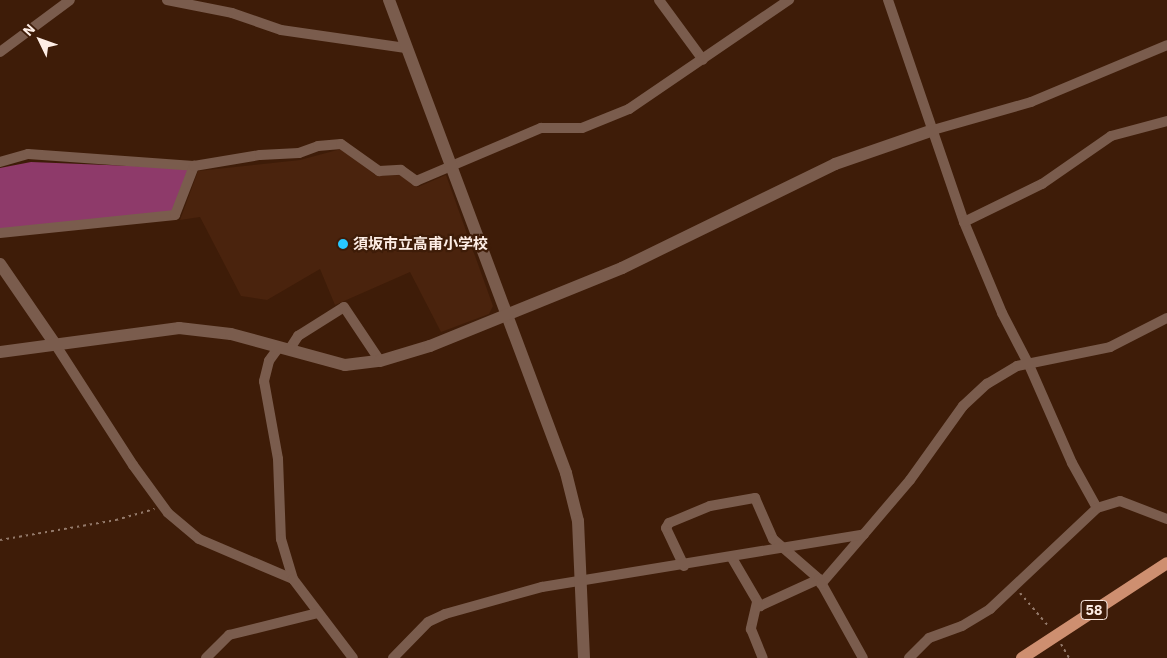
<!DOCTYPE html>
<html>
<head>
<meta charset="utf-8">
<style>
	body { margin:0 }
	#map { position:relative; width:1167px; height:658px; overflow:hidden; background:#3e1c08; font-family:"IBM Plex Sans","Noto Sans JP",sans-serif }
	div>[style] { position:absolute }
	.built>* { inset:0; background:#4a230d }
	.forest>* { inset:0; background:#8e3a6a }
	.path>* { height:2px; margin-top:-1px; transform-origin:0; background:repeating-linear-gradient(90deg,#93796a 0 2.5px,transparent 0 6.5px) }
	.minor>* { height:10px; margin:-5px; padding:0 5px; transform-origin:5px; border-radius:5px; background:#7a5c4d }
	.tertiary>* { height:12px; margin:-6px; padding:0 6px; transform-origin:6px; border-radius:6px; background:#7a5c4d }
	.primary>* { height:12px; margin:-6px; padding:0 6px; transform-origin:6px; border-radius:6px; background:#ce8f70 }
	.dots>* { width:14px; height:14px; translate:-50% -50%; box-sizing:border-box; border:2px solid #3e1c08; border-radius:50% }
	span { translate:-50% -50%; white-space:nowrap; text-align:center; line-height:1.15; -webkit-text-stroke:4.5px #3e1c08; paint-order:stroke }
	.shield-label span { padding:1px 4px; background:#3e1c08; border:1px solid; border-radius:4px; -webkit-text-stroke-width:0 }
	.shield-label { font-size:14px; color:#fdede5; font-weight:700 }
	.poi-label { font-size:15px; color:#fdede5; font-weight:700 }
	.left { translate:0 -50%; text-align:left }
	.north { position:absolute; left:15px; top:15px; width:50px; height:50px; -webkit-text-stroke:4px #3e1c08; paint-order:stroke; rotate:312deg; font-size:14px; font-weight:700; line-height:20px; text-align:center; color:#fdede5 }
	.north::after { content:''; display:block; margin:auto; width:18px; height:22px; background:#fdede5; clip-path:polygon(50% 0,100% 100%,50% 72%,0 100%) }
</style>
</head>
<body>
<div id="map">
	<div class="built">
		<div style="clip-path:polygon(341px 149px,377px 176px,400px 175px,418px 187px,446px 175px,493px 306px,489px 314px,441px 332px,410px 272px,335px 305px,320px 269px,267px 300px,241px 296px,200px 217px,180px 220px,198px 171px,300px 160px)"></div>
	</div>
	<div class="forest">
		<div style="clip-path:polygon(31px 162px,106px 165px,191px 168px,173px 213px,0 231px,0 168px)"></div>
	</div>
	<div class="path">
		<div style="left:0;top:540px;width:118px;rotate:-9.8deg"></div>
		<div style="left:116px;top:520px;width:40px;rotate:-16deg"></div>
		<div style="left:1020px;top:593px;width:45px;rotate:49.5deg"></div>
		<div style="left:1061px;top:644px;width:16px;rotate:60deg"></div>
	</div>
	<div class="minor">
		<div style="left:167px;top:0;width:66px;rotate:11.3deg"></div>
		<div style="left:232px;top:13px;width:52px;rotate:19.1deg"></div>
		<div style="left:281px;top:30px;width:126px;rotate:8.2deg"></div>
		<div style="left:659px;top:0;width:74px;rotate:53.7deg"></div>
		<div style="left:888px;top:0;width:235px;rotate:71.1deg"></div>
		<div style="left:964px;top:222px;width:99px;rotate:67.3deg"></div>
		<div style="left:1002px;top:313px;width:59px;rotate:62.6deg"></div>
		<div style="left:1029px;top:365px;width:107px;rotate:66.3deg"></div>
		<div style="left:1072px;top:463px;width:51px;rotate:60.9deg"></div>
		<div style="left:0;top:52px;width:87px;rotate:-36.6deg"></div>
		<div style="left:933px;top:130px;width:102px;rotate:-15.9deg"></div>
		<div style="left:1031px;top:102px;width:147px;rotate:-22.7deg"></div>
		<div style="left:0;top:162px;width:29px;rotate:-16deg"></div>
		<div style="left:28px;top:154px;width:166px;rotate:4.1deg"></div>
		<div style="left:964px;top:222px;width:87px;rotate:-26deg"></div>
		<div style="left:1042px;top:184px;width:84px;rotate:-34.8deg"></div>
		<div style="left:1111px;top:136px;width:58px;rotate:-15deg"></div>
		<div style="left:0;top:233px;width:176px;rotate:-5.9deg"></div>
		<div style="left:175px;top:215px;width:53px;rotate:-68.8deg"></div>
		<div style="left:194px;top:166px;width:67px;rotate:-9.5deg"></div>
		<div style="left:260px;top:155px;width:39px;rotate:-3deg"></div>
		<div style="left:299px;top:153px;width:20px;rotate:-20deg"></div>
		<div style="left:318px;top:146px;width:23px;rotate:-5deg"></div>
		<div style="left:341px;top:144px;width:47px;rotate:35.4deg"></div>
		<div style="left:379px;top:171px;width:22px;rotate:-3deg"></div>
		<div style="left:401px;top:170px;width:19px;rotate:36deg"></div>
		<div style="left:416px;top:181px;width:136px;rotate:-23deg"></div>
		<div style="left:541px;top:128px;width:41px"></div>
		<div style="left:582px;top:128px;width:51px;rotate:-22deg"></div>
		<div style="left:629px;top:109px;width:194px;rotate:-34.3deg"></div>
		<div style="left:55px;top:344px;width:144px;rotate:57.2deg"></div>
		<div style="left:133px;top:465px;width:59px;rotate:53.9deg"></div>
		<div style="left:168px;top:513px;width:40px;rotate:40deg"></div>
		<div style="left:199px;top:539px;width:102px;rotate:23.1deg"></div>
		<div style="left:279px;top:347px;width:17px;rotate:126deg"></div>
		<div style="left:269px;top:361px;width:21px;rotate:104deg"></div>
		<div style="left:264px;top:381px;width:79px;rotate:79.8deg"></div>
		<div style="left:278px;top:459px;width:80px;rotate:87.9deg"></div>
		<div style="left:281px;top:539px;width:42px;rotate:73.3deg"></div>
		<div style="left:293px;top:579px;width:99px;rotate:52.8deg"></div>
		<div style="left:289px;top:350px;width:17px;rotate:-57deg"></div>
		<div style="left:298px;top:336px;width:54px;rotate:-32.2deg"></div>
		<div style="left:344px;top:307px;width:65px;rotate:56.3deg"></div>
		<div style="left:732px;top:558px;width:56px;rotate:59.7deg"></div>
		<div style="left:760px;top:606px;width:65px;rotate:-24.6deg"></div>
		<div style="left:684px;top:566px;width:42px;rotate:-115.3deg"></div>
		<div style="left:666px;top:528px;width:6px;rotate:-59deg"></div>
		<div style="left:669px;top:523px;width:44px;rotate:-22.5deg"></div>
		<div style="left:710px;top:506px;width:46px;rotate:-10.1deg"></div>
		<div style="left:755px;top:498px;width:45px;rotate:66.3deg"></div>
		<div style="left:773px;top:539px;width:61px;rotate:41deg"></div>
		<div style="left:819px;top:579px;width:90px;rotate:60.9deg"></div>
		<div style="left:821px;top:584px;width:66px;rotate:-49.3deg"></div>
		<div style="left:757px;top:602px;width:28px;rotate:103deg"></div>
		<div style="left:751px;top:629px;width:31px;rotate:68deg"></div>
		<div style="left:206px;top:658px;width:33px;rotate:-45deg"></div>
		<div style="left:229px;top:635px;width:92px;rotate:-13.9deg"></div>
		<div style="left:393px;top:658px;width:50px;rotate:-45.8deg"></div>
		<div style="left:428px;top:622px;width:19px;rotate:-25deg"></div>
		<div style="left:445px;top:614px;width:101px;rotate:-15.6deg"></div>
		<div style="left:542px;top:587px;width:326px;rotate:-9.3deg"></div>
		<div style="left:864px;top:534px;width:71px;rotate:-49.6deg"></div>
		<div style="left:910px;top:480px;width:91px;rotate:-54.4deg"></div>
		<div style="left:963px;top:406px;width:33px;rotate:-43deg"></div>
		<div style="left:987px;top:384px;width:35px;rotate:-31deg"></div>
		<div style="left:1017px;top:366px;width:95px;rotate:-11.5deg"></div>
		<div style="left:1110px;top:347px;width:64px;rotate:-27deg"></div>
		<div style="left:909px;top:658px;width:28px;rotate:-45deg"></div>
		<div style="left:929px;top:638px;width:35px;rotate:-20deg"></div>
		<div style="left:962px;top:626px;width:33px;rotate:-31deg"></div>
		<div style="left:990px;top:609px;width:147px;rotate:-43.3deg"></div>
		<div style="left:1097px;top:508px;width:24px;rotate:-17deg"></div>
		<div style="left:1120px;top:501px;width:50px;rotate:21deg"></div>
	</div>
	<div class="tertiary">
		<div style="left:389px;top:0;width:505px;rotate:69.48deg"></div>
		<div style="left:566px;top:473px;width:49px;rotate:76deg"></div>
		<div style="left:578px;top:521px;width:137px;rotate:87.5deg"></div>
		<div style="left:0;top:264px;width:97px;rotate:55.5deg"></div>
		<div style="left:0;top:352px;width:181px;rotate:-7.6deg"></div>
		<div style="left:179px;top:328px;width:52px;rotate:6.6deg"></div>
		<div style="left:231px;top:334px;width:118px;rotate:15.2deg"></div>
		<div style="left:345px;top:365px;width:35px;rotate:-7deg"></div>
		<div style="left:380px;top:361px;width:52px;rotate:-16.7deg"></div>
		<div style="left:430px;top:346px;width:207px;rotate:-22.1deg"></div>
		<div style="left:622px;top:268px;width:237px;rotate:-26deg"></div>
		<div style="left:835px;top:164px;width:104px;rotate:-19.1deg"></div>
	</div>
	<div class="primary">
		<div style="left:1022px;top:658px;width:173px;rotate:-33.2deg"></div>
	</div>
	<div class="dots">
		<div style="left:343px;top:244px;background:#28c8ff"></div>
	</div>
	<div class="shield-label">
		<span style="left:1094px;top:610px">58</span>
	</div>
	<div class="poi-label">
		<span class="left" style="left:353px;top:244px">須坂市立高甫小学校</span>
	</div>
	<div class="north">N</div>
</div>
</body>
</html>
